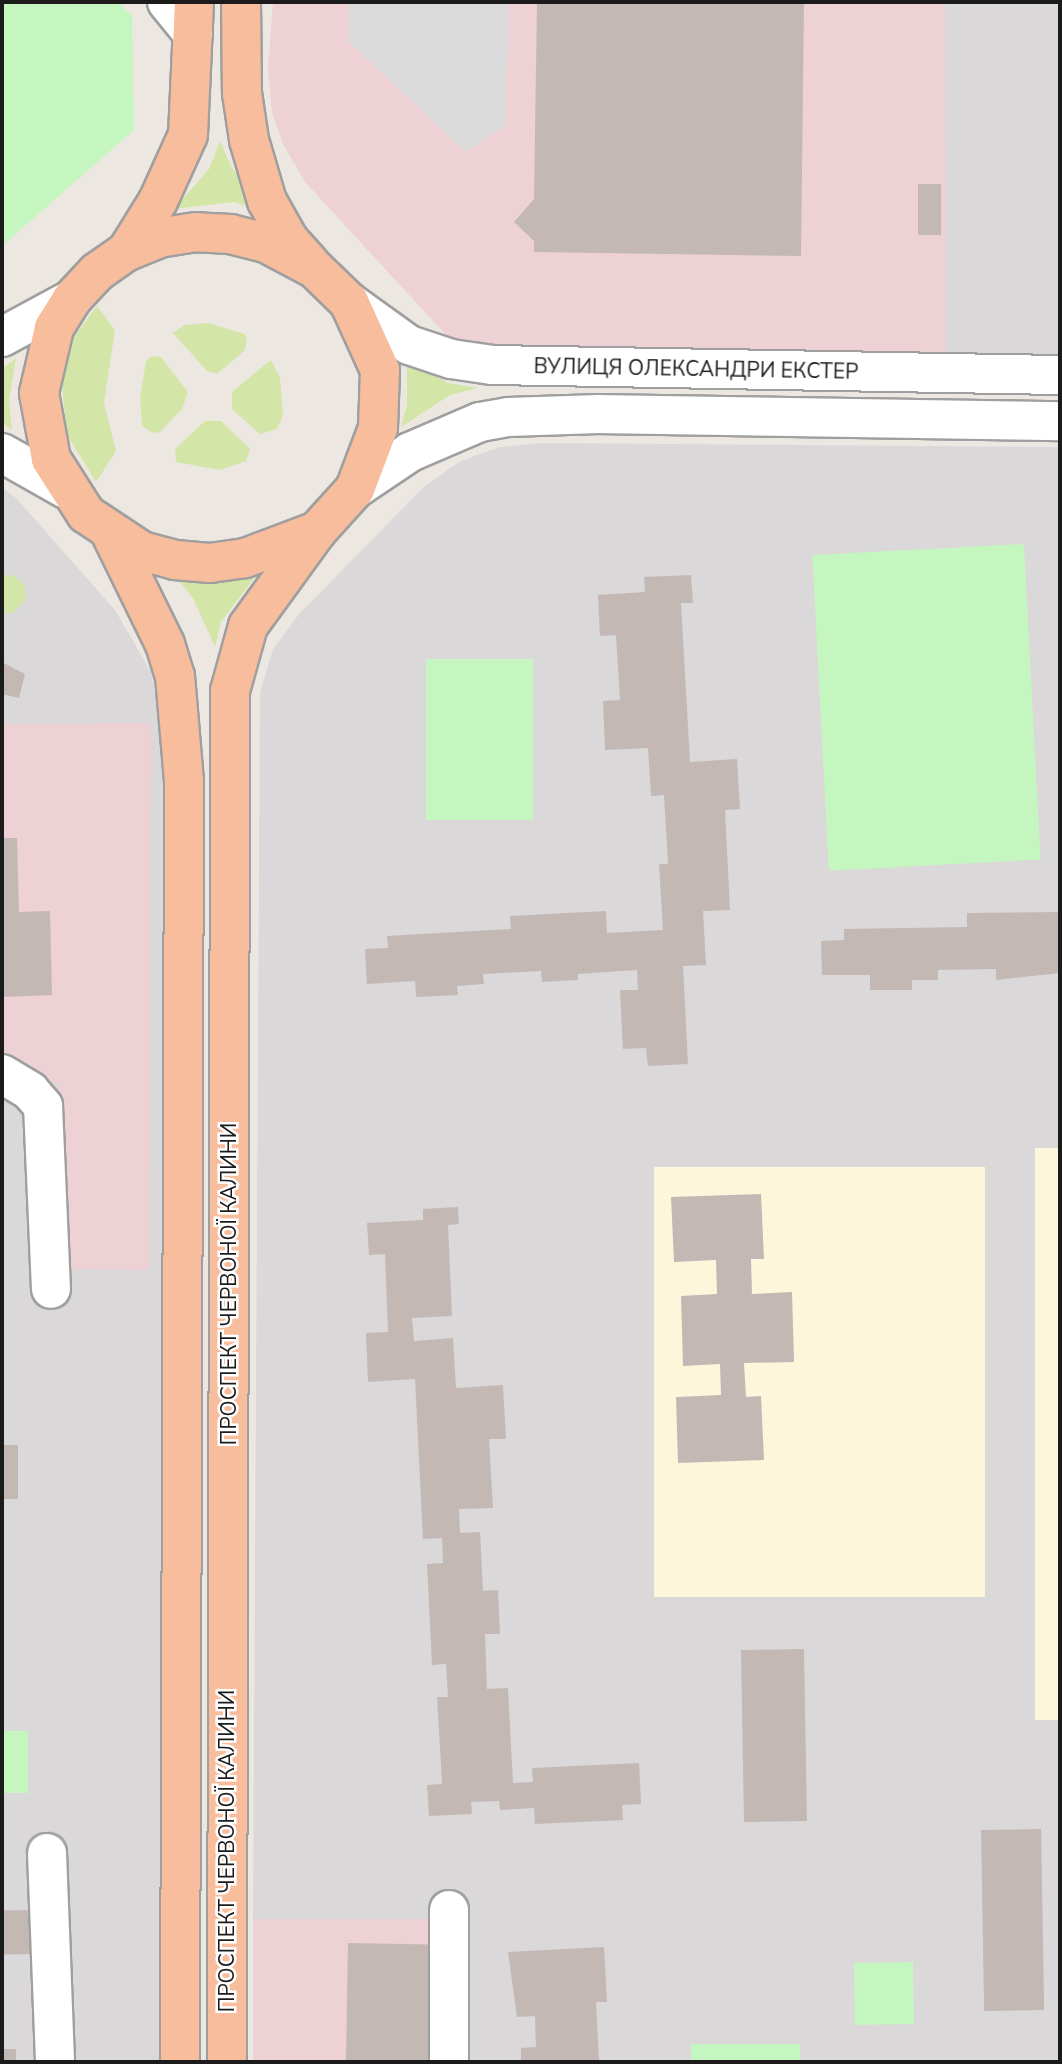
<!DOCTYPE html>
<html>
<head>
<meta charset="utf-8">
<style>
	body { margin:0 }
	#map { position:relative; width:1062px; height:2064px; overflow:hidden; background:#ede7e1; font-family:"Nunito Sans",sans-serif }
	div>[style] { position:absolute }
	.residential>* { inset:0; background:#dad8d9; transform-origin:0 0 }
	.commercial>* { inset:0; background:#edd1d5; transform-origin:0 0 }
	.education>* { inset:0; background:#fdf6da; transform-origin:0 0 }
	.grass>* { inset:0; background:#d3e6a8 }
	.park>* { inset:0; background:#c6f6bf; transform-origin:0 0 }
	.parking>* { inset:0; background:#dbdbdb }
	.building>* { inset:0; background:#c4b8b5; transform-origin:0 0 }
	.roads { filter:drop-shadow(2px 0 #9f9f9f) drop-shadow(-2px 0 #9f9f9f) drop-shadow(0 2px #9f9f9f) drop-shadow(0 -2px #9f9f9f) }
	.minor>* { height:38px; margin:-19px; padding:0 19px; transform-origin:19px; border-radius:19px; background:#fff }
	.major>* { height:38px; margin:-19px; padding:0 19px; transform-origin:19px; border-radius:19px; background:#f7bd9c }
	span { translate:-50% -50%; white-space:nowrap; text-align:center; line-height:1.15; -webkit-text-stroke:5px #fff; paint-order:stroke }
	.street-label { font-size:21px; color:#1b1b1b }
	.frame { position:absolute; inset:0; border:4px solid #1b1b1b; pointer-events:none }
</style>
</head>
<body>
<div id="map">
	<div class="residential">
		<div style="left:945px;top:2px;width:115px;height:353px"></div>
		<div style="clip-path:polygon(542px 443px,1060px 447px,1060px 2062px,438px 2062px,253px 1919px,260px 692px,273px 649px,300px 613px,424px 487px,459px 462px,499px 447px)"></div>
		<div style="clip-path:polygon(2px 488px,16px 498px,115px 610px,151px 672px,166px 741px,160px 2062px,2px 2062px)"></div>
	</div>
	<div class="commercial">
		<div style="clip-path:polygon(273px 2px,945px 2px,946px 355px,492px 349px,447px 336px,305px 182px,283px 144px,272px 113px,268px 69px)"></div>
		<div style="clip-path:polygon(151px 723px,149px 1270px,58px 1269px,59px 1083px,2px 1073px,2px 724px)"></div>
		<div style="left:253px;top:1919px;width:185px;height:143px"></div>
	</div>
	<div class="education">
		<div style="left:1035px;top:1148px;width:25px;height:572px"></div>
		<div style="left:985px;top:1167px;width:430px;height:331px;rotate:90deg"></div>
	</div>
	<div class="grass">
		<div style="clip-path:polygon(220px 141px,232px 168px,264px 212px,234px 202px,174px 209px,209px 169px)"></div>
		<div style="clip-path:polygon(97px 306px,115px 330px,104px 403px,116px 451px,96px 482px,67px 435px,62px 386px,71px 341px)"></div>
		<div style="clip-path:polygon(208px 323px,245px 334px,247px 341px,244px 351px,217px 374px,207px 371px,173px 333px,184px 325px)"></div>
		<div style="clip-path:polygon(407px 354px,425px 371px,448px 383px,478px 388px,450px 395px,401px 427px,407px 405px)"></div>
		<div style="clip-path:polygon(152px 356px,161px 357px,188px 392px,182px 409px,160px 432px,153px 433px,142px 426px,140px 398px,146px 361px)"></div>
		<div style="clip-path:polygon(16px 358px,9px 401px,12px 430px,2px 422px,2px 369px)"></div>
		<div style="clip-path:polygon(271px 360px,280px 378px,283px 415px,277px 429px,260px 434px,232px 409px,232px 392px)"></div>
		<div style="clip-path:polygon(205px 421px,221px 421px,250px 449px,246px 461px,220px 470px,176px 462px,175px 449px)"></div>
		<div style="clip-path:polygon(174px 574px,199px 580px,254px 578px,221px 622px,215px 647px,193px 598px)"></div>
		<div style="clip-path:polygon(2px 575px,15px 576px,25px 586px,26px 599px,13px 613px,2px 613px)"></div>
	</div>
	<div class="park">
		<div style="clip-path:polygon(2px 2px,118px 2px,132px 16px,134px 130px,2px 246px)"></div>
		<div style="left:1024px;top:544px;width:316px;height:212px;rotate:87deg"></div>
		<div style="left:426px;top:659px;width:107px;height:161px"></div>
		<div style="left:2px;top:1731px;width:26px;height:62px"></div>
		<div style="left:913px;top:1962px;width:62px;height:59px;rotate:89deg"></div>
		<div style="left:691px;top:2044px;width:109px;height:18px"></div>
	</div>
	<div class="parking">
		<div style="clip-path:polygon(349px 2px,509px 2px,505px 126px,466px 152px,349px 42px)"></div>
	</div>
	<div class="building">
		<div style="clip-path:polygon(537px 2px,804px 2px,801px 256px,534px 252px,534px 241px,514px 222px,534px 199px)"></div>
		<div style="left:918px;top:184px;width:23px;height:51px"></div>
		<div style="clip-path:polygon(691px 575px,693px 603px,681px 603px,690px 762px,737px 759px,740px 809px,725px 810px,730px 910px,703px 911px,706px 965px,683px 966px,688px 1064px,648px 1066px,646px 1048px,623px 1049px,620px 990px,638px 990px,637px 970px,578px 974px,578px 980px,542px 982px,541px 971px,483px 974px,484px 984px,457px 986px,458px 995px,416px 997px,415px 981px,367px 984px,365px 949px,388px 948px,387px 936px,511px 929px,510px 916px,606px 911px,607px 933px,663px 930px,659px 864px,668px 864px,664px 795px,651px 796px,648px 748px,605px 750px,603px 701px,620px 700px,616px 635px,600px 636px,598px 595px,645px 592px,644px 577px)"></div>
		<div style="clip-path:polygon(2px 662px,25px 674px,19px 698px,2px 694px)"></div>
		<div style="clip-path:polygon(2px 838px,17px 838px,19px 912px,50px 911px,52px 995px,2px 997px)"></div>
		<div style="clip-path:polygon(1060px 912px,1060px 973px,996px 980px,996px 969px,938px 970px,938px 980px,912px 980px,912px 990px,870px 990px,870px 975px,822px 975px,821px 941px,844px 940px,844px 929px,967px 927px,967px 913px)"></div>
		<div style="clip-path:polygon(761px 1194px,764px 1259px,751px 1259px,752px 1294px,792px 1292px,794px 1362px,744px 1363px,746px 1397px,761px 1396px,764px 1460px,678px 1463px,676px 1397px,721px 1395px,720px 1364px,683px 1366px,681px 1296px,717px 1294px,716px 1260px,674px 1262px,671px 1197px)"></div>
		<div style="clip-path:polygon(458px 1207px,459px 1224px,448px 1225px,452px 1316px,412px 1318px,414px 1341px,453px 1338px,456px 1388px,503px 1385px,506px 1439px,489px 1439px,493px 1508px,459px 1509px,460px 1533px,480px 1532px,483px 1591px,498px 1590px,500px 1634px,485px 1634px,487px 1689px,508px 1688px,513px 1783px,533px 1782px,532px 1768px,639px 1763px,641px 1804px,622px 1805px,623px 1820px,535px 1824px,534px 1808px,500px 1810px,499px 1801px,471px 1802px,472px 1814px,429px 1816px,427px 1785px,442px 1784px,437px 1697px,448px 1697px,446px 1664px,432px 1665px,427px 1564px,443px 1563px,442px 1538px,423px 1539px,415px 1379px,368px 1382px,366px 1333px,388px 1332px,385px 1254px,369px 1255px,367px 1223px,423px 1220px,423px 1209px)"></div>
		<div style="left:2px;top:1445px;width:16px;height:54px"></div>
		<div style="left:804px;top:1649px;width:172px;height:63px;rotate:89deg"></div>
		<div style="left:1041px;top:1829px;width:181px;height:60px;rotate:89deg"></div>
		<div style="left:35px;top:1910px;width:44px;height:33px;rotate:89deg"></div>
		<div style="left:348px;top:1943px;width:82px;height:119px;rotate:1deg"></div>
		<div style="clip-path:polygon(604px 1947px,607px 2002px,596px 2002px,599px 2062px,521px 2062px,521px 2048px,536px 2047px,535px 2016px,517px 2017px,508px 1952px)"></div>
		<div style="left:16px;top:2049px;width:13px;height:14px;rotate:90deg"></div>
	</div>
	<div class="roads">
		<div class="minor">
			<div style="left:167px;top:2px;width:41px;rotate:50.9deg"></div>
			<div style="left:349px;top:302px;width:74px;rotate:35.6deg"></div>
			<div style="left:409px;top:345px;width:44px;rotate:18.4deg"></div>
			<div style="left:451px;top:359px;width:41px;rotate:8.3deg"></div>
			<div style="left:492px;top:365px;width:568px;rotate:1.01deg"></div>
			<div style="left:2px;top:337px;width:80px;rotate:-28.5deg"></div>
			<div style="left:2px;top:453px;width:73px;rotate:29.4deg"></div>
			<div style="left:355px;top:489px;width:66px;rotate:-33.9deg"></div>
			<div style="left:410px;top:452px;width:76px;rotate:-23.2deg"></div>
			<div style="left:480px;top:422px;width:28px;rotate:-10deg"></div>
			<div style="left:508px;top:417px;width:91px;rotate:-1.9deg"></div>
			<div style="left:599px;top:414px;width:461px;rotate:0.9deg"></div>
			<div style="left:2px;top:1074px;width:33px;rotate:31deg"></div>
			<div style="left:30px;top:1091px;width:20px;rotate:49deg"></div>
			<div style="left:43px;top:1106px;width:183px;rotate:87.5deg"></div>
			<div style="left:47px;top:1853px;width:209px;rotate:87.8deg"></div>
			<div style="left:449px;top:1910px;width:152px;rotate:90deg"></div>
		</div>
		<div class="major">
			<div style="left:241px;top:2px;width:91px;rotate:89.4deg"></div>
			<div style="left:242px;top:93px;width:48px;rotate:81.5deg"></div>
			<div style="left:249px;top:140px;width:64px;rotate:73.6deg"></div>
			<div style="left:267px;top:201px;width:45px;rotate:60.6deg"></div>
			<div style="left:289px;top:240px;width:30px;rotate:48deg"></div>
			<div style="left:127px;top:251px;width:59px;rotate:-58.2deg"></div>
			<div style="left:158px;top:201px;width:72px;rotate:-65.6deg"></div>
			<div style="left:188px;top:135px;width:133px;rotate:-87.4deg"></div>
			<div style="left:111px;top:534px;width:123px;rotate:63.9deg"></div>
			<div style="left:165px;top:644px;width:34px;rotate:73deg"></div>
			<div style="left:175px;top:676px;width:106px;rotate:85.1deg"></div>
			<div style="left:184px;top:782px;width:1280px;rotate:90.18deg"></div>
			<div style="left:227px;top:2062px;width:1371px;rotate:-89.87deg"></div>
			<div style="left:230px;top:691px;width:67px;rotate:-74.5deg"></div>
			<div style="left:248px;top:626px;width:117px;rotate:-54deg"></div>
			<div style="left:317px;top:531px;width:57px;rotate:-47.9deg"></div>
			<div style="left:355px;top:489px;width:65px;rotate:-69.3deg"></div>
			<div style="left:378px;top:428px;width:58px;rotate:-88deg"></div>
			<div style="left:380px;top:370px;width:75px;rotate:-114.5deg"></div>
			<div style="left:349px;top:302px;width:47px;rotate:-135.9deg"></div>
			<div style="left:315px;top:269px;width:55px;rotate:-152deg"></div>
			<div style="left:266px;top:243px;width:36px;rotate:-166deg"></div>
			<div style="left:231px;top:234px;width:35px;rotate:-177deg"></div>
			<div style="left:196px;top:232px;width:36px;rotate:171deg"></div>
			<div style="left:160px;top:238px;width:35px;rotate:158deg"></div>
			<div style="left:127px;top:251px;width:37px;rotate:145deg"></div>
			<div style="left:97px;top:272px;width:37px;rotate:133deg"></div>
			<div style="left:72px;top:299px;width:34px;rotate:122deg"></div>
			<div style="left:54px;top:328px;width:67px;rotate:103deg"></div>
			<div style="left:39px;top:393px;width:67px;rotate:79.7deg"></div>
			<div style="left:51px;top:459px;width:65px;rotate:57.5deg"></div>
			<div style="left:86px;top:514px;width:67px;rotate:33.5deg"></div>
			<div style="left:142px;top:551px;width:34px;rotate:15deg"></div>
			<div style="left:175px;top:560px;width:35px;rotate:5deg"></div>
			<div style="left:210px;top:563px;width:35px;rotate:-8deg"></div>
			<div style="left:245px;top:558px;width:77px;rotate:-20.6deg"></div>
		</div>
	</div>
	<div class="street-label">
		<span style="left:696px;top:369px;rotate:1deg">ВУЛИЦЯ ОЛЕКСАНДРИ ЕКСТЕР</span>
		<span style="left:229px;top:1284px;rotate:-90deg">ПРОСПЕКТ ЧЕРВОНОЇ КАЛИНИ</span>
		<span style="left:227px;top:1851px;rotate:-90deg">ПРОСПЕКТ ЧЕРВОНОЇ КАЛИНИ</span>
	</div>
	<div class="frame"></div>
</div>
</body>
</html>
